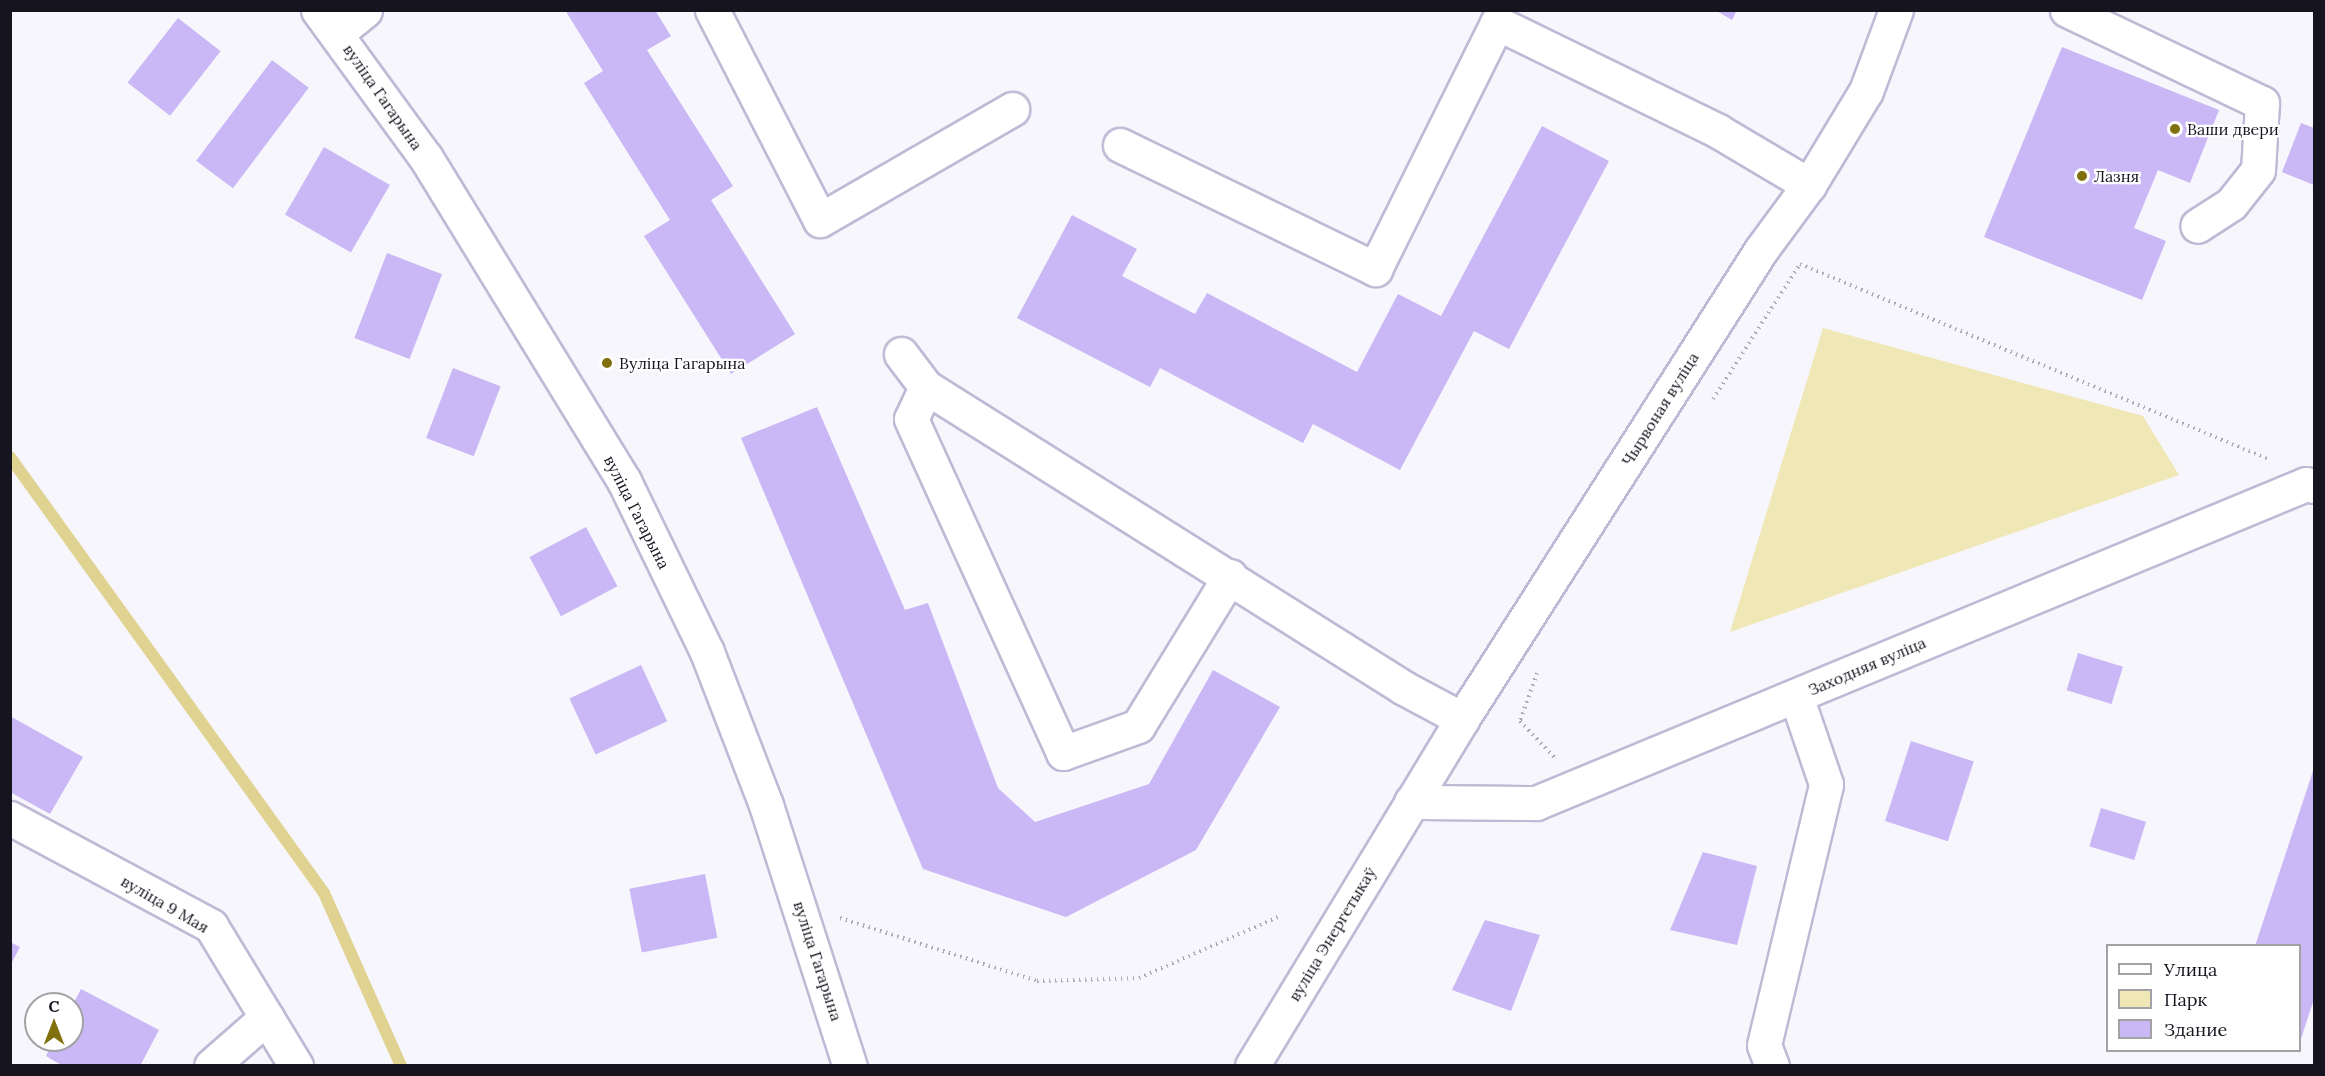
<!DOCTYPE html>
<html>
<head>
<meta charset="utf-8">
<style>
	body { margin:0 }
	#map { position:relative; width:2325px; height:1076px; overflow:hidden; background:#f7f6fc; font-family:Lora,serif }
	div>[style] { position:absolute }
	.green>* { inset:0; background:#f0e7b6 }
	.stream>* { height:12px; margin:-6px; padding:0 6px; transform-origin:6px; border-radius:6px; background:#e0d391 }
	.building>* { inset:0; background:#c9b8f5; transform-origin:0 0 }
	.path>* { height:4px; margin-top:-2px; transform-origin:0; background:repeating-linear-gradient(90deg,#acabb2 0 1.5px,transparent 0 6px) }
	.roads { filter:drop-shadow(2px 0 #c0b9d5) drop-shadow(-2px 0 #c0b9d5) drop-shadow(0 2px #c0b9d5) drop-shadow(0 -2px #c0b9d5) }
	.minor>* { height:33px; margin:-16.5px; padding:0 16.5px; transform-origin:16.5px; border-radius:16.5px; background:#fff }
	.dots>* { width:16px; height:16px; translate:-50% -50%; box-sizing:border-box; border:3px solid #fff; border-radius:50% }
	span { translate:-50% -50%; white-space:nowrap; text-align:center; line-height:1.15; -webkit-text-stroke:4.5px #fff; paint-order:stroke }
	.street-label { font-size:16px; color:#16141e }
	.poi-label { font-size:16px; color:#16141e }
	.left { translate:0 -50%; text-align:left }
	.frame { position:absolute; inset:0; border:12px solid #16141e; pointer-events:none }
	.legend { position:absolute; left:2106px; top:944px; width:195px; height:108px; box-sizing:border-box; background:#fff; border:2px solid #a2a1a5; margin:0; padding:8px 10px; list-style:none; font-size:18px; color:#16141e }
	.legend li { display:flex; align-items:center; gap:12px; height:30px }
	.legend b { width:30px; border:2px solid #a2a1a5 }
	.north { position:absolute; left:24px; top:992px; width:60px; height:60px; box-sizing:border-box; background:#fff; border:2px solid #a2a1a5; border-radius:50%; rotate:0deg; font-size:16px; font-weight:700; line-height:24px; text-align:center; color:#16141e }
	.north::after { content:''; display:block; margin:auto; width:21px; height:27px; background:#80700e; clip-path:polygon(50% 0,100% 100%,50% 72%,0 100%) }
</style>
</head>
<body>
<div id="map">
	<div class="green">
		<div style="clip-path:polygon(1823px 328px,2143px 416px,2179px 475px,1730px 632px)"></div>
	</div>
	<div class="stream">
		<div style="left:10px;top:457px;width:537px;rotate:54.24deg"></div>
		<div style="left:324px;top:893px;width:189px;rotate:66deg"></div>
	</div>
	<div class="building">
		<div style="clip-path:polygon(565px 10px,655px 10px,671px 36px,647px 50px,733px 186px,711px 200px,795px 334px,731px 374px,644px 236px,670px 220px,584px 83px,603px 71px)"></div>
		<div style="clip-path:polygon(1715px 10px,1737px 10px,1732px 20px)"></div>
		<div style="left:178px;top:18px;width:54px;height:82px;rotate:38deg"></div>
		<div style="clip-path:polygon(2062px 47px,2219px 110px,2190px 183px,2158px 170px,2134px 228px,2166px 241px,2142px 300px,1984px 237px)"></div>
		<div style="left:272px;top:60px;width:46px;height:126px;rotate:37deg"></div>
		<div style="clip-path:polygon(2301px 123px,2314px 128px,2314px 185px,2282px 172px)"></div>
		<div style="clip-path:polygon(1542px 126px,1609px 161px,1509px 349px,1474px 331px,1400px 470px,1313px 424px,1303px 443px,1160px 368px,1150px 387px,1017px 318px,1072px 215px,1137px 249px,1122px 276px,1195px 314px,1207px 293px,1357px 372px,1398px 294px,1441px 316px)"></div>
		<div style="left:324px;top:147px;width:76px;height:78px;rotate:30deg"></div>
		<div style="left:387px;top:253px;width:59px;height:91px;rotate:21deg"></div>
		<div style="left:453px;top:368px;width:51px;height:75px;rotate:21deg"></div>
		<div style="clip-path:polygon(817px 407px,905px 610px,928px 603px,998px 788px,1035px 822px,1149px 784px,1213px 670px,1280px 707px,1196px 850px,1066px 917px,923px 869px,741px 438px)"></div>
		<div style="left:586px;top:527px;width:67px;height:64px;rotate:62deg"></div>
		<div style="left:2078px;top:653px;width:47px;height:39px;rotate:17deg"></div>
		<div style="left:641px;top:665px;width:62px;height:79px;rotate:65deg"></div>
		<div style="clip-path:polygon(10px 716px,83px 757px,50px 814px,10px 792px)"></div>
		<div style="left:1911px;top:741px;width:66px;height:84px;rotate:18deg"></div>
		<div style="clip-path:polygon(2314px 768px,2314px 999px,2300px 1042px,2300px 946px,2255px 946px)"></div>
		<div style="left:2101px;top:808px;width:47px;height:40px;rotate:17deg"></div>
		<div style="clip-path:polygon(1703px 852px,1757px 866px,1737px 945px,1670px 930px)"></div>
		<div style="left:705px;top:874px;width:65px;height:77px;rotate:79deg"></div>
		<div style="clip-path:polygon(1485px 920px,1540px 935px,1511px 1011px,1452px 990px)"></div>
		<div style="clip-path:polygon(10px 942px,20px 947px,10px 966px)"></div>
		<div style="clip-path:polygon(81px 989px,159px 1030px,140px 1066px,63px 1066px,46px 1056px,54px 1040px,72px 1040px,72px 1006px)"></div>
	</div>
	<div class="path">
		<div style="left:1713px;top:399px;width:161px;rotate:-57.2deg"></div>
		<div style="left:1800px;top:264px;width:507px;rotate:22.62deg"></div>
		<div style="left:1537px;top:673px;width:51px;rotate:109.5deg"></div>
		<div style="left:1520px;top:721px;width:50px;rotate:46.6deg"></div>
		<div style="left:840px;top:918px;width:207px;rotate:17.7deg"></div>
		<div style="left:1037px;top:981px;width:102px;rotate:-1.7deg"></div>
		<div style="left:1139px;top:978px;width:152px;rotate:-23.7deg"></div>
	</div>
	<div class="roads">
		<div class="minor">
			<div style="left:318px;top:10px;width:183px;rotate:53.9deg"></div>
			<div style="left:426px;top:158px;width:379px;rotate:58.5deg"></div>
			<div style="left:624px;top:481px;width:190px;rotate:64.1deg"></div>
			<div style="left:707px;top:652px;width:164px;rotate:68.9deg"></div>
			<div style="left:766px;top:805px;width:274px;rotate:72.2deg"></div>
			<div style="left:712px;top:10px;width:236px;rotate:62.8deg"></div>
			<div style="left:820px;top:220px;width:222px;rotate:-30deg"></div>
			<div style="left:2067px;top:10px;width:216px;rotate:25.5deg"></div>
			<div style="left:2262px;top:103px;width:67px;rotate:93.4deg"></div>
			<div style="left:2258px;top:170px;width:43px;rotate:128.5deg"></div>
			<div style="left:2231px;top:204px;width:40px;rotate:147.1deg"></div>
			<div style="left:337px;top:33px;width:36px;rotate:-39deg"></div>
			<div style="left:1120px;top:145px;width:284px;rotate:25.9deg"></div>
			<div style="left:1375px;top:269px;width:275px;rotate:-63.6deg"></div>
			<div style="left:1497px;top:23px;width:246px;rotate:26deg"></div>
			<div style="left:1718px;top:131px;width:106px;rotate:30.7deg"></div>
			<div style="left:901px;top:354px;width:41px;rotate:52.9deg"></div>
			<div style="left:926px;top:387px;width:565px;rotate:32.2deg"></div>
			<div style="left:1404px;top:688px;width:66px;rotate:28.1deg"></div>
			<div style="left:926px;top:387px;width:35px;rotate:115deg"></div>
			<div style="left:911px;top:419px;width:367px;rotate:65.5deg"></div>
			<div style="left:1063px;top:753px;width:80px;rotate:-19.8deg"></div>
			<div style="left:1138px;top:726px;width:176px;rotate:-58.5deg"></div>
			<div style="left:1411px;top:802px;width:125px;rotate:0.5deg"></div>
			<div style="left:1536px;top:803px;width:833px;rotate:-22.5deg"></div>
			<div style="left:2306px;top:484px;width:8px;rotate:14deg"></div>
			<div style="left:10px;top:818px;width:228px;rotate:28.2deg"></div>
			<div style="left:211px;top:926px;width:164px;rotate:58.7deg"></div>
			<div style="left:211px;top:1066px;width:74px;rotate:-41.2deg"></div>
			<div style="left:1252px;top:1066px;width:406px;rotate:-58.8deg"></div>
			<div style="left:1462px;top:719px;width:556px;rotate:-57.48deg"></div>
			<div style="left:1761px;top:250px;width:81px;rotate:-53.6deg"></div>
			<div style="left:1809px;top:185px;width:110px;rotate:-58.8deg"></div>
			<div style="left:1866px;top:91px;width:86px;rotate:-69.7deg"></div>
			<div style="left:1772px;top:1066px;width:22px;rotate:-111deg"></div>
			<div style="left:1764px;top:1045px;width:268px;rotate:-76.6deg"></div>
			<div style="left:1826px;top:784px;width:93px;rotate:-108.8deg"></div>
		</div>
	</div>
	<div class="dots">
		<div style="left:2175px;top:129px;background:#80700e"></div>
		<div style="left:2082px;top:176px;background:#80700e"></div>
		<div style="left:607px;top:363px;background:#80700e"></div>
	</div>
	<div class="street-label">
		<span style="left:383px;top:97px;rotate:55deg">вуліца Гагарына</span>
		<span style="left:1660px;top:409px;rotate:-58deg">Чырвоная вуліца</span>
		<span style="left:637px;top:512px;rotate:63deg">вуліца Гагарына</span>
		<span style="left:1867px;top:666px;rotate:-23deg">Заходняя вуліца</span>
		<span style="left:165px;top:904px;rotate:30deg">вуліца 9 Мая</span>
		<span style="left:1332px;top:934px;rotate:-59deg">вуліца Энергетыкаў</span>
		<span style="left:818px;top:961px;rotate:72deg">вуліца Гагарына</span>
	</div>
	<div class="poi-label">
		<span class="left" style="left:2187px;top:129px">Ваши двери</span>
		<span class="left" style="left:2094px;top:176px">Лазня</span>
		<span class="left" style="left:619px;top:363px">Вуліца Гагарына</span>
	</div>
	<div class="frame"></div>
	<ul class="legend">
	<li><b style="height:8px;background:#fff"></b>Улица</li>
	<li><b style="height:16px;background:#f0e7b6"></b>Парк</li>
	<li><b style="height:16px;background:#c9b8f5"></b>Здание</li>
	</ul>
	<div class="north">С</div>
</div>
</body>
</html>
